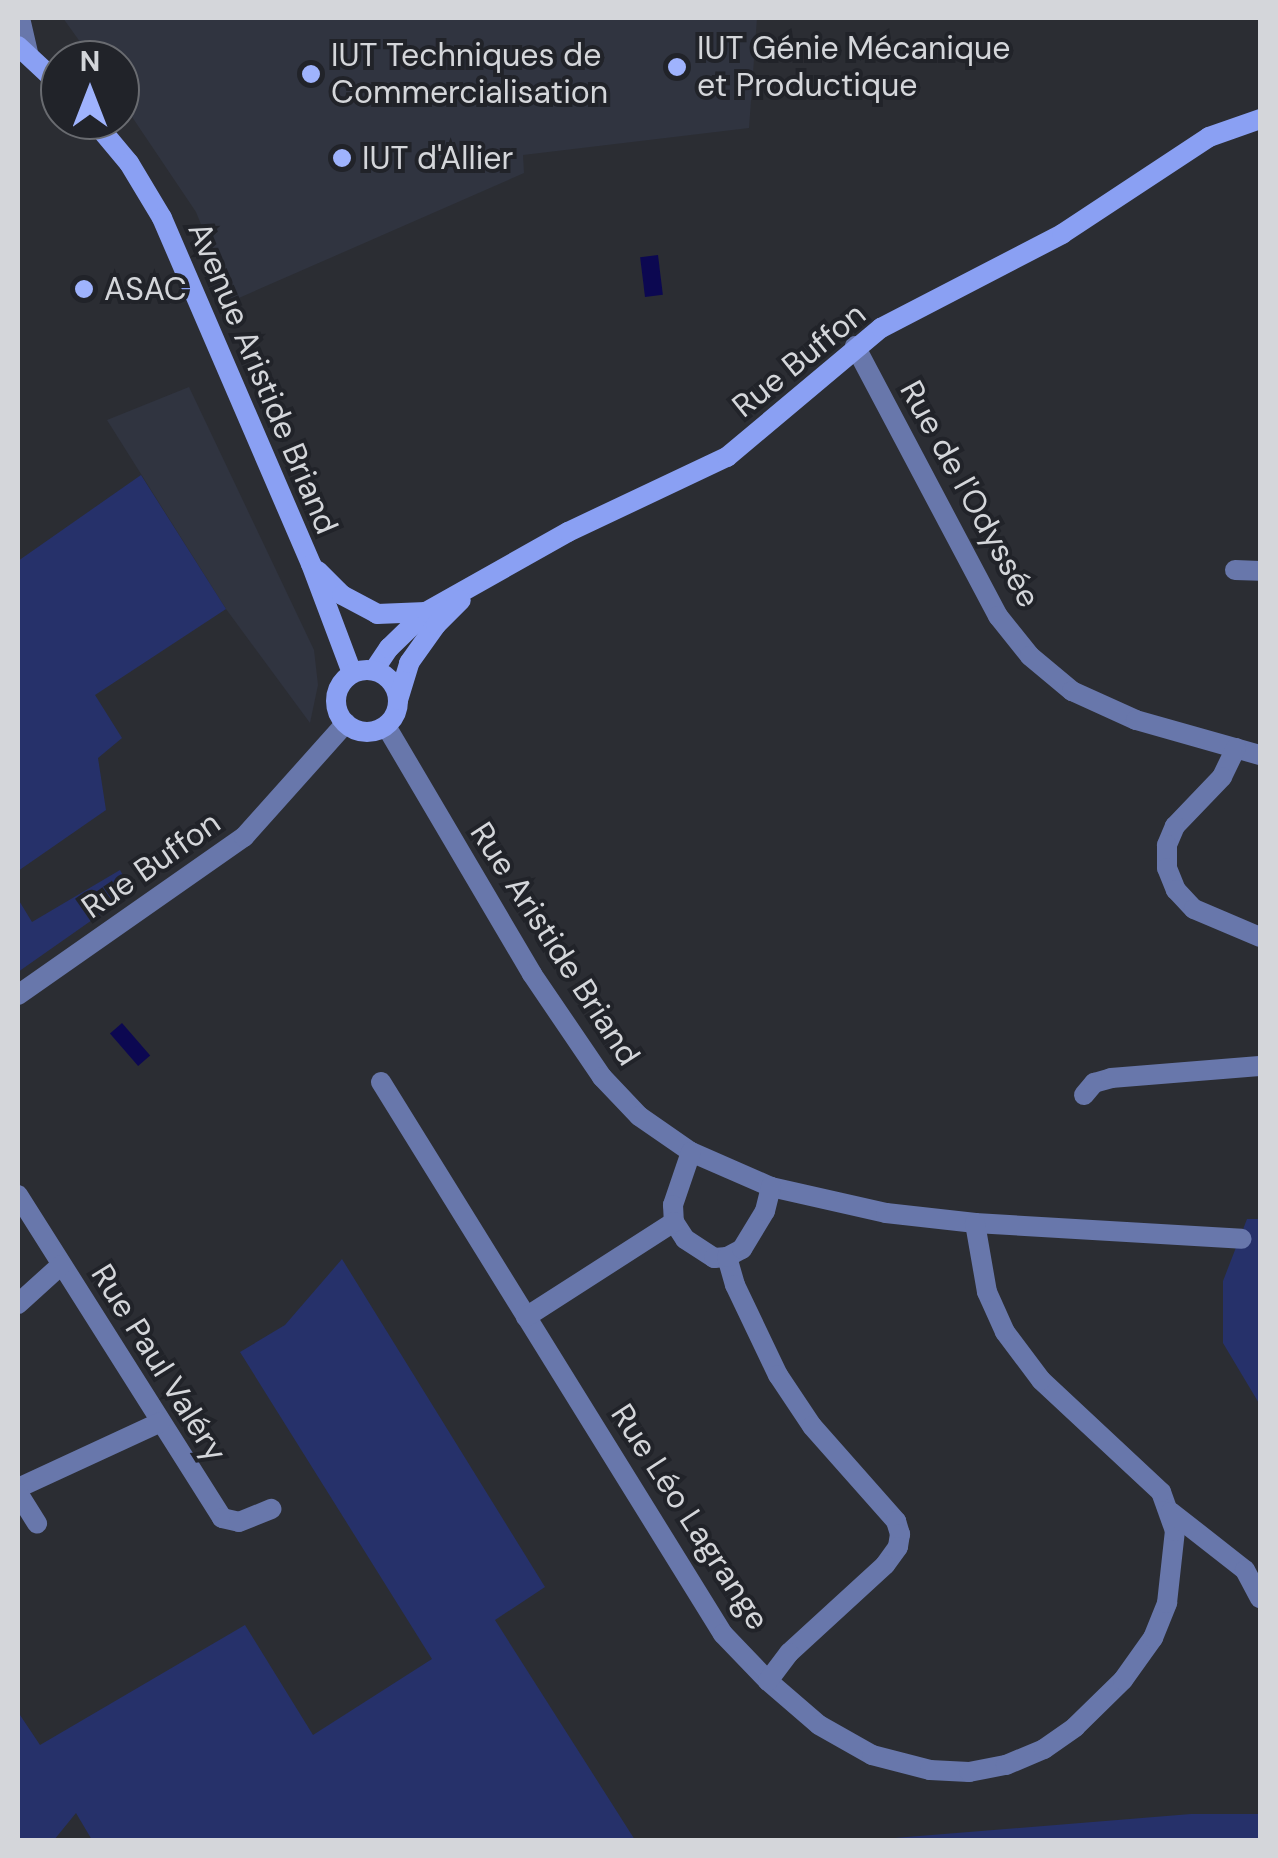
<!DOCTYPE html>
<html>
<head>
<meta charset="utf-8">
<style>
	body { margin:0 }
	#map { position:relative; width:1278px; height:1858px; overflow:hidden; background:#2b2d33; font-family:"DM Sans",sans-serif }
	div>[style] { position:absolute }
	.built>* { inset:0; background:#303440 }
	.green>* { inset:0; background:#26316a }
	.water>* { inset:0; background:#0c0851; transform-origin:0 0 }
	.street>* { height:20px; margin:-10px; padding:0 10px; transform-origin:10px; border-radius:10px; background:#6877ab }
	.secondary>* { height:20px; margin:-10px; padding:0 10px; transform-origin:10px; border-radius:10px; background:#8aa0f3 }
	.secondary>.ring { margin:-10px; padding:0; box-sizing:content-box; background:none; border:20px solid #8aa0f3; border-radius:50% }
	.dots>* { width:28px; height:28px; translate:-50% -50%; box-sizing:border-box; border:5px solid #212329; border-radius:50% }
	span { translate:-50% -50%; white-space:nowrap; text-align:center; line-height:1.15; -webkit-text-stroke:8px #212329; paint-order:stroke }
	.poi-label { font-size:32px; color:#d4d6da }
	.left { translate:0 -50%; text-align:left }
	.street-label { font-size:32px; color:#d4d6da }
	.frame { position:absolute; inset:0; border:20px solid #d4d6da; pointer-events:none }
	.north { position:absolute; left:40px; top:40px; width:100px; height:100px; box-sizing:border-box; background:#212329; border:2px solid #696b70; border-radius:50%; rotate:0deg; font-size:28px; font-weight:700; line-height:40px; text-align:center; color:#d4d6da }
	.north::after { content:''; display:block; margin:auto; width:35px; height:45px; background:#9fb3fd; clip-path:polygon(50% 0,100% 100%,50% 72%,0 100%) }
</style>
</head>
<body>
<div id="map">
	<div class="built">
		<div style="clip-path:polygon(63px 18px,757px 18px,749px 128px,523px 155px,524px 173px,232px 301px,196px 212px,120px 99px,120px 60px,93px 60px)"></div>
		<div style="clip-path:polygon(189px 387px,314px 650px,318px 685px,310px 723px,226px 609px,107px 420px)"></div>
	</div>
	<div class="green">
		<div style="clip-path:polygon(141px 475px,226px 609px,95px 695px,122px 738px,98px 758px,106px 810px,18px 871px,18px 561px)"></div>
		<div style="clip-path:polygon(120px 870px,132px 892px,18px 972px,18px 899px,32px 922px)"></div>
		<div style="clip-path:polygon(1260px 1187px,1260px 1405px,1223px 1343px,1223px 1281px,1247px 1219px,1259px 1219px)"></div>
		<div style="clip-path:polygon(342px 1259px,545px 1587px,495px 1620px,635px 1840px,92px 1840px,76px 1813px,54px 1840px,18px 1840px,18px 1712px,40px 1745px,245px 1625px,313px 1735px,432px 1659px,240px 1352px,285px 1325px)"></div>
		<div style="clip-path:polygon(1191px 1814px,1260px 1814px,1260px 1840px,870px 1840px)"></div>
	</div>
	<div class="water">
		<div style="left:658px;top:255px;width:40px;height:18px;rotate:83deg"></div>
		<div style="left:122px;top:1023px;width:43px;height:16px;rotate:49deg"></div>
	</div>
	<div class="street">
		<div style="left:20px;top:18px;width:37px;rotate:77deg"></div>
		<div style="left:855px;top:346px;width:306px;rotate:62.1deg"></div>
		<div style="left:998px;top:616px;width:51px;rotate:51.3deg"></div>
		<div style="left:1030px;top:656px;width:55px;rotate:39.8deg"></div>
		<div style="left:1072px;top:691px;width:70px;rotate:24.4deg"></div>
		<div style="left:1136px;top:720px;width:129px;rotate:15.8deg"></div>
		<div style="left:1235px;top:570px;width:25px;rotate:2deg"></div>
		<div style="left:386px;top:726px;width:288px;rotate:59.5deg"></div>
		<div style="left:532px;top:974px;width:125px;rotate:55.8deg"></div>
		<div style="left:602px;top:1077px;width:54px;rotate:46.5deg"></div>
		<div style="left:639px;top:1116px;width:63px;rotate:34.7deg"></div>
		<div style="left:691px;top:1152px;width:87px;rotate:23.6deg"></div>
		<div style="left:771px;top:1187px;width:118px;rotate:12.7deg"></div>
		<div style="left:886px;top:1213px;width:90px;rotate:6.4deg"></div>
		<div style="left:975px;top:1223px;width:267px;rotate:3.4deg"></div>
		<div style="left:1236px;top:748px;width:32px;rotate:116deg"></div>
		<div style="left:1222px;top:777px;width:68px;rotate:133.8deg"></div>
		<div style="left:1175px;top:826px;width:21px;rotate:113deg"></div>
		<div style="left:1167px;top:845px;width:23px;rotate:90deg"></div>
		<div style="left:1167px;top:868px;width:24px;rotate:68deg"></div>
		<div style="left:1176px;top:890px;width:26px;rotate:47deg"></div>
		<div style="left:1194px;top:909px;width:72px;rotate:23deg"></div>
		<div style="left:18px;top:995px;width:276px;rotate:-35deg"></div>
		<div style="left:244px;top:837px;width:153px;rotate:-48.2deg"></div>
		<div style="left:381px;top:1082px;width:649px;rotate:58.22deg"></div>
		<div style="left:723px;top:1634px;width:65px;rotate:46.2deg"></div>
		<div style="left:768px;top:1681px;width:67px;rotate:40.8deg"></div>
		<div style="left:819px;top:1725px;width:61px;rotate:29.5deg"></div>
		<div style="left:872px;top:1755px;width:60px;rotate:14.5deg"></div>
		<div style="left:930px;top:1770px;width:39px;rotate:3deg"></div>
		<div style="left:969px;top:1772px;width:38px;rotate:-11deg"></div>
		<div style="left:1006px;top:1765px;width:41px;rotate:-22.8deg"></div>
		<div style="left:1044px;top:1749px;width:38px;rotate:-35deg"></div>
		<div style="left:1075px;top:1727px;width:67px;rotate:-44.4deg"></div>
		<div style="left:1123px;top:1680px;width:52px;rotate:-54.5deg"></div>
		<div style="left:1153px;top:1638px;width:38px;rotate:-68deg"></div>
		<div style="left:1167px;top:1603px;width:72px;rotate:-83.7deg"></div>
		<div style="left:1175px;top:1531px;width:41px;rotate:-109.7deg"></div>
		<div style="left:1161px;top:1492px;width:164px;rotate:-137deg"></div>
		<div style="left:1041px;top:1380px;width:60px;rotate:-126.9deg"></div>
		<div style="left:1005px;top:1332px;width:44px;rotate:-114.2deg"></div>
		<div style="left:987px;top:1292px;width:70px;rotate:-99.9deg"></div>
		<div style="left:1084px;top:1095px;width:16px;rotate:-50deg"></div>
		<div style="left:1094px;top:1083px;width:18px;rotate:-16deg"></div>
		<div style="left:1111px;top:1078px;width:149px;rotate:-4.6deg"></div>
		<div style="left:691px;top:1152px;width:56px;rotate:108.8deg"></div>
		<div style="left:673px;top:1205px;width:17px;rotate:87deg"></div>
		<div style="left:674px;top:1222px;width:20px;rotate:57deg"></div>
		<div style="left:685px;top:1239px;width:35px;rotate:33deg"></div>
		<div style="left:714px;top:1258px;width:13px;rotate:-4deg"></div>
		<div style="left:727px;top:1257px;width:29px;rotate:74deg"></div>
		<div style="left:735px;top:1285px;width:100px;rotate:64.5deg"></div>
		<div style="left:778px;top:1375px;width:61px;rotate:56.3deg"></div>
		<div style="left:812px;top:1426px;width:127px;rotate:48.5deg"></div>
		<div style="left:896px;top:1521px;width:14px;rotate:73deg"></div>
		<div style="left:900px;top:1534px;width:13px;rotate:99deg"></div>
		<div style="left:898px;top:1547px;width:22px;rotate:126deg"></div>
		<div style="left:885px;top:1565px;width:130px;rotate:137.5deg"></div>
		<div style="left:789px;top:1653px;width:35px;rotate:127deg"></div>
		<div style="left:18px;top:1195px;width:382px;rotate:57.7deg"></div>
		<div style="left:222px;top:1518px;width:17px;rotate:13deg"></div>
		<div style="left:239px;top:1522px;width:35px;rotate:-22deg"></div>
		<div style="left:727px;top:1257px;width:17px;rotate:-28deg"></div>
		<div style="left:742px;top:1249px;width:44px;rotate:-58.8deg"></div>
		<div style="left:765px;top:1211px;width:25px;rotate:-76deg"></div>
		<div style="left:18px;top:1304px;width:58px;rotate:-42.2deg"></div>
		<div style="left:526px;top:1317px;width:176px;rotate:-32.7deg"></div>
		<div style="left:18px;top:1488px;width:157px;rotate:-24.8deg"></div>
		<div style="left:18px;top:1493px;width:36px;rotate:58deg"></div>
		<div style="left:1171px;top:1512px;width:94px;rotate:38.1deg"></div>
		<div style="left:1245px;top:1570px;width:32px;rotate:62deg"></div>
	</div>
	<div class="secondary">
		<div style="left:18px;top:46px;width:57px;rotate:42.9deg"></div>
		<div style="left:93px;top:120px;width:56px;rotate:50.1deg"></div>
		<div style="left:129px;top:163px;width:64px;rotate:59deg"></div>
		<div style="left:162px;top:218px;width:377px;rotate:66.7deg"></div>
		<div style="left:311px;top:564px;width:116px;rotate:69.4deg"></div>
		<div style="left:318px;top:571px;width:34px;rotate:45deg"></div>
		<div style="left:342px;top:595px;width:40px;rotate:28deg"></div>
		<div style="left:377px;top:614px;width:49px;rotate:-2.3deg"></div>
		<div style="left:374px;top:670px;width:27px;rotate:-56deg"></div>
		<div style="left:389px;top:648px;width:52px;rotate:-44.2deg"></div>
		<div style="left:426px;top:612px;width:163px;rotate:-29.4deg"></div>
		<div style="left:568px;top:532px;width:176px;rotate:-25.3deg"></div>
		<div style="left:727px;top:457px;width:201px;rotate:-40deg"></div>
		<div style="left:881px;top:328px;width:204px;rotate:-27.4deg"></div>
		<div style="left:1062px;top:234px;width:176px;rotate:-33.4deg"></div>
		<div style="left:1209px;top:137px;width:54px;rotate:-19.4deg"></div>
		<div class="ring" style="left:336px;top:670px;width:42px;height:42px"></div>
		<div style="left:398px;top:700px;width:39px;rotate:-73deg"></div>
		<div style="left:409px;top:663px;width:47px;rotate:-54.6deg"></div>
		<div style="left:436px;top:625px;width:35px;rotate:-45deg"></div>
	</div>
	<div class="dots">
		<div style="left:677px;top:67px;background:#9fb3fd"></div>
		<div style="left:311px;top:74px;background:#9fb3fd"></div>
		<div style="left:342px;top:158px;background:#9fb3fd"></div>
		<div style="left:84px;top:289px;background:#9fb3fd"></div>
	</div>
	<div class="poi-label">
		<span class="left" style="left:697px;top:67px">IUT Génie Mécanique<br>et Productique</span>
		<span class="left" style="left:331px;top:74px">IUT Techniques de<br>Commercialisation</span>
		<span class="left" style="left:362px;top:158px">IUT d'Allier</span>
		<span class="left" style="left:104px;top:289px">ASAC</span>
	</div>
	<div class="street-label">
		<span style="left:799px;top:360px;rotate:-39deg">Rue Buffon</span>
		<span style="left:263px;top:378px;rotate:67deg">Avenue Aristide Briand</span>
		<span style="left:970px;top:494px;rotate:61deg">Rue de l'Odyssée</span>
		<span style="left:151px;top:865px;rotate:-35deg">Rue Buffon</span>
		<span style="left:555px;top:944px;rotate:57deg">Rue Aristide Briand</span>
		<span style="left:159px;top:1363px;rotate:58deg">Rue Paul Valéry</span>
		<span style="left:690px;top:1517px;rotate:57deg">Rue Léo Lagrange</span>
	</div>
	<div class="frame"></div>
	<div class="north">N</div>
</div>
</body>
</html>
